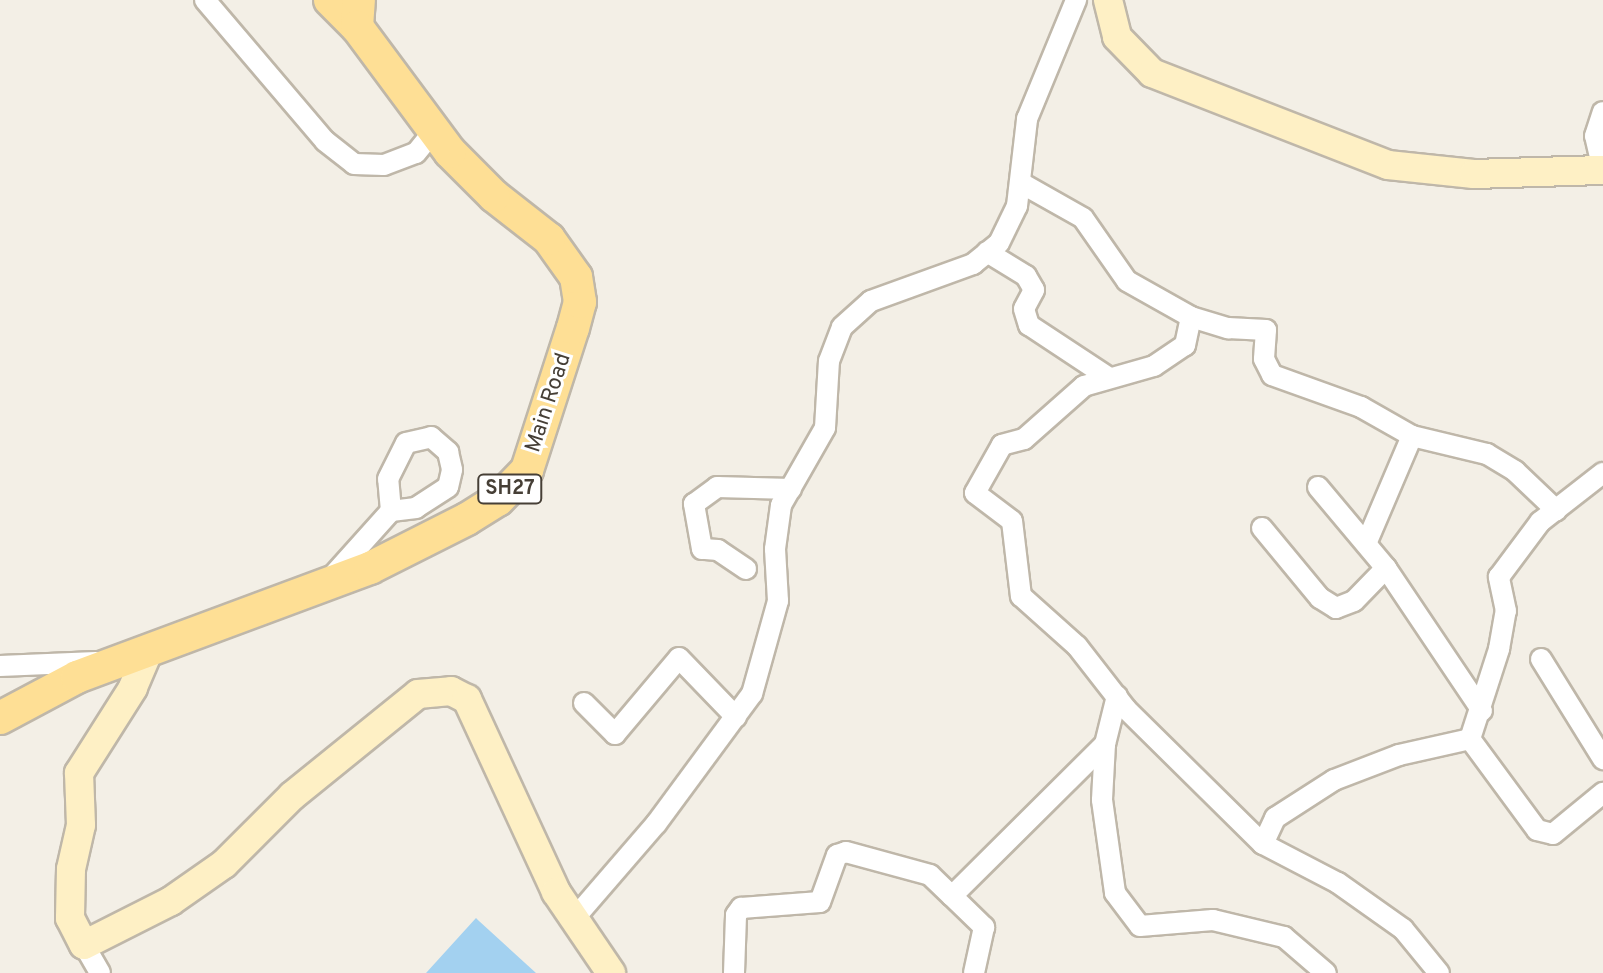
<!DOCTYPE html>
<html>
<head>
<meta charset="utf-8">
<style>
	body { margin:0 }
	#map { position:relative; width:1603px; height:973px; overflow:hidden; background:#f3efe6; font-family:Overpass,sans-serif }
	div>[style] { position:absolute }
	.water>* { inset:0; background:#a3d1f0 }
	.roads { filter:drop-shadow(2px 0 #bfb7a9) drop-shadow(-2px 0 #bfb7a9) drop-shadow(0 2px #bfb7a9) drop-shadow(0 -2px #bfb7a9) }
	.street>* { height:20px; margin:-10px; padding:0 10px; transform-origin:10px; border-radius:10px; background:#fff }
	.secondary>* { height:28px; margin:-14px; padding:0 14px; transform-origin:14px; border-radius:14px; background:#fef0c5 }
	.primary>* { height:32px; margin:-16px; padding:0 16px; transform-origin:16px; border-radius:16px; background:#fedf95 }
	span { translate:-50% -50%; white-space:nowrap; text-align:center; line-height:1.15; -webkit-text-stroke:6px #fff; paint-order:stroke }
	.shield-label span { padding:2px 6px; background:#fff; border:2px solid; border-radius:6px; -webkit-text-stroke-width:0 }
	.shield-label { font-size:20px; color:#463f36; font-weight:700 }
	.street-label { font-size:22px; color:#463f36 }
</style>
</head>
<body>
<div id="map">
	<div class="water">
		<div style="clip-path:polygon(476px 918px,479px 921px,536px 973px,426px 973px)"></div>
	</div>
	<div class="roads">
		<div class="street">
			<div style="left:205px;top:0;width:185px;rotate:49.6deg"></div>
			<div style="left:325px;top:141px;width:37px;rotate:38deg"></div>
			<div style="left:354px;top:164px;width:30px;rotate:2deg"></div>
			<div style="left:384px;top:165px;width:34px;rotate:-21deg"></div>
			<div style="left:416px;top:153px;width:27px;rotate:-51deg"></div>
			<div style="left:1603px;top:170px;width:35px;rotate:-103deg"></div>
			<div style="left:1595px;top:136px;width:25px;rotate:-72deg"></div>
			<div style="left:1021px;top:183px;width:71px;rotate:29.4deg"></div>
			<div style="left:1083px;top:218px;width:77px;rotate:55.1deg"></div>
			<div style="left:1127px;top:281px;width:73px;rotate:29.4deg"></div>
			<div style="left:1191px;top:317px;width:39px;rotate:17deg"></div>
			<div style="left:1228px;top:328px;width:38px;rotate:3deg"></div>
			<div style="left:1266px;top:330px;width:29px;rotate:94deg"></div>
			<div style="left:1264px;top:359px;width:18px;rotate:63deg"></div>
			<div style="left:1272px;top:375px;width:95px;rotate:19.8deg"></div>
			<div style="left:1361px;top:407px;width:59px;rotate:29.6deg"></div>
			<div style="left:1412px;top:436px;width:117px;rotate:113.1deg"></div>
			<div style="left:987px;top:252px;width:46px;rotate:31.6deg"></div>
			<div style="left:1026px;top:276px;width:16px;rotate:60deg"></div>
			<div style="left:1034px;top:290px;width:21px;rotate:118deg"></div>
			<div style="left:1024px;top:309px;width:17px;rotate:73deg"></div>
			<div style="left:1029px;top:325px;width:95px;rotate:33.4deg"></div>
			<div style="left:1191px;top:317px;width:29px;rotate:102deg"></div>
			<div style="left:1185px;top:345px;width:37px;rotate:146deg"></div>
			<div style="left:1154px;top:366px;width:73px;rotate:164.1deg"></div>
			<div style="left:1084px;top:386px;width:80px;rotate:138.5deg"></div>
			<div style="left:1024px;top:439px;width:23px;rotate:165deg"></div>
			<div style="left:1002px;top:445px;width:55px;rotate:119.4deg"></div>
			<div style="left:975px;top:493px;width:46px;rotate:37.1deg"></div>
			<div style="left:1012px;top:521px;width:76px;rotate:83.2deg"></div>
			<div style="left:1021px;top:596px;width:75px;rotate:41.8deg"></div>
			<div style="left:1077px;top:646px;width:80px;rotate:52.1deg"></div>
			<div style="left:1126px;top:709px;width:192px;rotate:44.6deg"></div>
			<div style="left:1412px;top:436px;width:77px;rotate:13.5deg"></div>
			<div style="left:1487px;top:454px;width:33px;rotate:31deg"></div>
			<div style="left:1515px;top:471px;width:57px;rotate:43.6deg"></div>
			<div style="left:1318px;top:487px;width:106px;rotate:50deg"></div>
			<div style="left:1386px;top:568px;width:172px;rotate:56.1deg"></div>
			<div style="left:1262px;top:528px;width:91px;rotate:50.4deg"></div>
			<div style="left:1320px;top:598px;width:19px;rotate:32deg"></div>
			<div style="left:1336px;top:608px;width:19px;rotate:-21deg"></div>
			<div style="left:1354px;top:601px;width:46px;rotate:-45.9deg"></div>
			<div style="left:746px;top:569px;width:34px;rotate:-146deg"></div>
			<div style="left:718px;top:550px;width:16px;rotate:-176deg"></div>
			<div style="left:702px;top:549px;width:46px;rotate:-100.1deg"></div>
			<div style="left:694px;top:504px;width:29px;rotate:-36deg"></div>
			<div style="left:717px;top:487px;width:74px;rotate:1.5deg"></div>
			<div style="left:329px;top:580px;width:93px;rotate:-48.1deg"></div>
			<div style="left:391px;top:511px;width:32px;rotate:-95deg"></div>
			<div style="left:388px;top:479px;width:40px;rotate:-63.4deg"></div>
			<div style="left:406px;top:443px;width:26px;rotate:-13deg"></div>
			<div style="left:431px;top:437px;width:23px;rotate:41deg"></div>
			<div style="left:448px;top:452px;width:18px;rotate:77deg"></div>
			<div style="left:452px;top:470px;width:17px;rotate:103deg"></div>
			<div style="left:448px;top:487px;width:38px;rotate:147deg"></div>
			<div style="left:416px;top:508px;width:25px;rotate:173deg"></div>
			<div style="left:1541px;top:659px;width:118px;rotate:58.2deg"></div>
			<div style="left:0;top:666px;width:96px;rotate:-2.4deg"></div>
			<div style="left:1117px;top:696px;width:49px;rotate:104deg"></div>
			<div style="left:1105px;top:744px;width:56px;rotate:93.1deg"></div>
			<div style="left:1102px;top:800px;width:94px;rotate:82deg"></div>
			<div style="left:1115px;top:893px;width:41px;rotate:52.9deg"></div>
			<div style="left:1140px;top:926px;width:73px;rotate:-4.7deg"></div>
			<div style="left:1213px;top:920px;width:73px;rotate:13.5deg"></div>
			<div style="left:1284px;top:937px;width:55px;rotate:40.6deg"></div>
			<div style="left:584px;top:703px;width:44px;rotate:45deg"></div>
			<div style="left:615px;top:734px;width:99px;rotate:-49.9deg"></div>
			<div style="left:679px;top:658px;width:82px;rotate:46deg"></div>
			<div style="left:1470px;top:739px;width:113px;rotate:53.6deg"></div>
			<div style="left:1537px;top:830px;width:16px;rotate:14deg"></div>
			<div style="left:1553px;top:834px;width:65px;rotate:-39.4deg"></div>
			<div style="left:952px;top:896px;width:216px;rotate:-44.8deg"></div>
			<div style="left:573px;top:920px;width:127px;rotate:-49.2deg"></div>
			<div style="left:656px;top:824px;width:162px;rotate:-53.6deg"></div>
			<div style="left:752px;top:694px;width:97px;rotate:-74.4deg"></div>
			<div style="left:778px;top:601px;width:52px;rotate:-93.3deg"></div>
			<div style="left:775px;top:549px;width:44px;rotate:-82.2deg"></div>
			<div style="left:781px;top:505px;width:89px;rotate:-60.3deg"></div>
			<div style="left:825px;top:428px;width:67px;rotate:-86.6deg"></div>
			<div style="left:829px;top:361px;width:36px;rotate:-69deg"></div>
			<div style="left:842px;top:327px;width:39px;rotate:-42deg"></div>
			<div style="left:871px;top:301px;width:109px;rotate:-19.9deg"></div>
			<div style="left:973px;top:264px;width:33px;rotate:-39deg"></div>
			<div style="left:999px;top:243px;width:41px;rotate:-64.1deg"></div>
			<div style="left:1017px;top:206px;width:88px;rotate:-83.4deg"></div>
			<div style="left:1027px;top:119px;width:129px;rotate:-67.6deg"></div>
			<div style="left:84px;top:945px;width:32px;rotate:60deg"></div>
			<div style="left:734px;top:973px;width:58px;rotate:-88deg"></div>
			<div style="left:736px;top:915px;width:9px;rotate:-54deg"></div>
			<div style="left:741px;top:908px;width:79px;rotate:-4.3deg"></div>
			<div style="left:820px;top:902px;width:50px;rotate:-70.1deg"></div>
			<div style="left:837px;top:855px;width:9px;rotate:-18deg"></div>
			<div style="left:846px;top:852px;width:87px;rotate:15.3deg"></div>
			<div style="left:930px;top:875px;width:30px;rotate:44deg"></div>
			<div style="left:952px;top:896px;width:45px;rotate:44.1deg"></div>
			<div style="left:984px;top:927px;width:47px;rotate:102.3deg"></div>
			<div style="left:1439px;top:973px;width:57px;rotate:-129.3deg"></div>
			<div style="left:1403px;top:929px;width:80px;rotate:-144.7deg"></div>
			<div style="left:1338px;top:883px;width:85px;rotate:-152.5deg"></div>
			<div style="left:1263px;top:844px;width:29px;rotate:-65deg"></div>
			<div style="left:1275px;top:818px;width:70px;rotate:-32.8deg"></div>
			<div style="left:1334px;top:780px;width:70px;rotate:-21deg"></div>
			<div style="left:1399px;top:755px;width:73px;rotate:-12.7deg"></div>
			<div style="left:1470px;top:739px;width:95px;rotate:-72.1deg"></div>
			<div style="left:1499px;top:649px;width:39px;rotate:-80deg"></div>
			<div style="left:1506px;top:611px;width:35px;rotate:-102deg"></div>
			<div style="left:1499px;top:577px;width:69px;rotate:-53.3deg"></div>
			<div style="left:1540px;top:522px;width:80px;rotate:-37.9deg"></div>
		</div>
		<div class="secondary">
			<div style="left:1108px;top:0;width:38px;rotate:76deg"></div>
			<div style="left:1117px;top:37px;width:50px;rotate:45.8deg"></div>
			<div style="left:1152px;top:73px;width:253px;rotate:21.3deg"></div>
			<div style="left:1388px;top:165px;width:86px;rotate:6deg"></div>
			<div style="left:1474px;top:174px;width:129px;rotate:-1.8deg"></div>
			<div style="left:148px;top:652px;width:39px;rotate:113deg"></div>
			<div style="left:133px;top:688px;width:101px;rotate:122.4deg"></div>
			<div style="left:79px;top:773px;width:52px;rotate:87.8deg"></div>
			<div style="left:81px;top:825px;width:45px;rotate:102.8deg"></div>
			<div style="left:71px;top:869px;width:49px;rotate:91.2deg"></div>
			<div style="left:70px;top:918px;width:30px;rotate:63deg"></div>
			<div style="left:84px;top:945px;width:97px;rotate:-26.8deg"></div>
			<div style="left:171px;top:901px;width:65px;rotate:-34.9deg"></div>
			<div style="left:224px;top:864px;width:96px;rotate:-45deg"></div>
			<div style="left:292px;top:796px;width:162px;rotate:-39deg"></div>
			<div style="left:418px;top:694px;width:33px;rotate:-5deg"></div>
			<div style="left:451px;top:691px;width:18px;rotate:27deg"></div>
			<div style="left:467px;top:699px;width:213px;rotate:65.2deg"></div>
			<div style="left:556px;top:892px;width:98px;rotate:55.8deg"></div>
		</div>
		<div class="primary">
			<div style="left:330px;top:0;width:38px;rotate:45deg"></div>
			<div style="left:357px;top:27px;width:27px;rotate:-86deg"></div>
			<div style="left:0;top:718px;width:87px;rotate:-28deg"></div>
			<div style="left:77px;top:677px;width:313px;rotate:-20.4deg"></div>
			<div style="left:370px;top:568px;width:109px;rotate:-26.8deg"></div>
			<div style="left:467px;top:519px;width:36px;rotate:-32deg"></div>
			<div style="left:498px;top:500px;width:42px;rotate:-46deg"></div>
			<div style="left:527px;top:470px;width:149px;rotate:-72.1deg"></div>
			<div style="left:573px;top:328px;width:27px;rotate:-75deg"></div>
			<div style="left:580px;top:302px;width:25px;rotate:-99deg"></div>
			<div style="left:576px;top:277px;width:47px;rotate:-125.4deg"></div>
			<div style="left:549px;top:239px;width:70px;rotate:-142deg"></div>
			<div style="left:494px;top:196px;width:62px;rotate:-135deg"></div>
			<div style="left:450px;top:152px;width:156px;rotate:-126.6deg"></div>
		</div>
	</div>
	<div class="shield-label">
		<span style="left:510px;top:489px">SH27</span>
	</div>
	<div class="street-label">
		<span style="left:549px;top:403px;rotate:-72deg">Main Road</span>
	</div>
</div>
</body>
</html>
